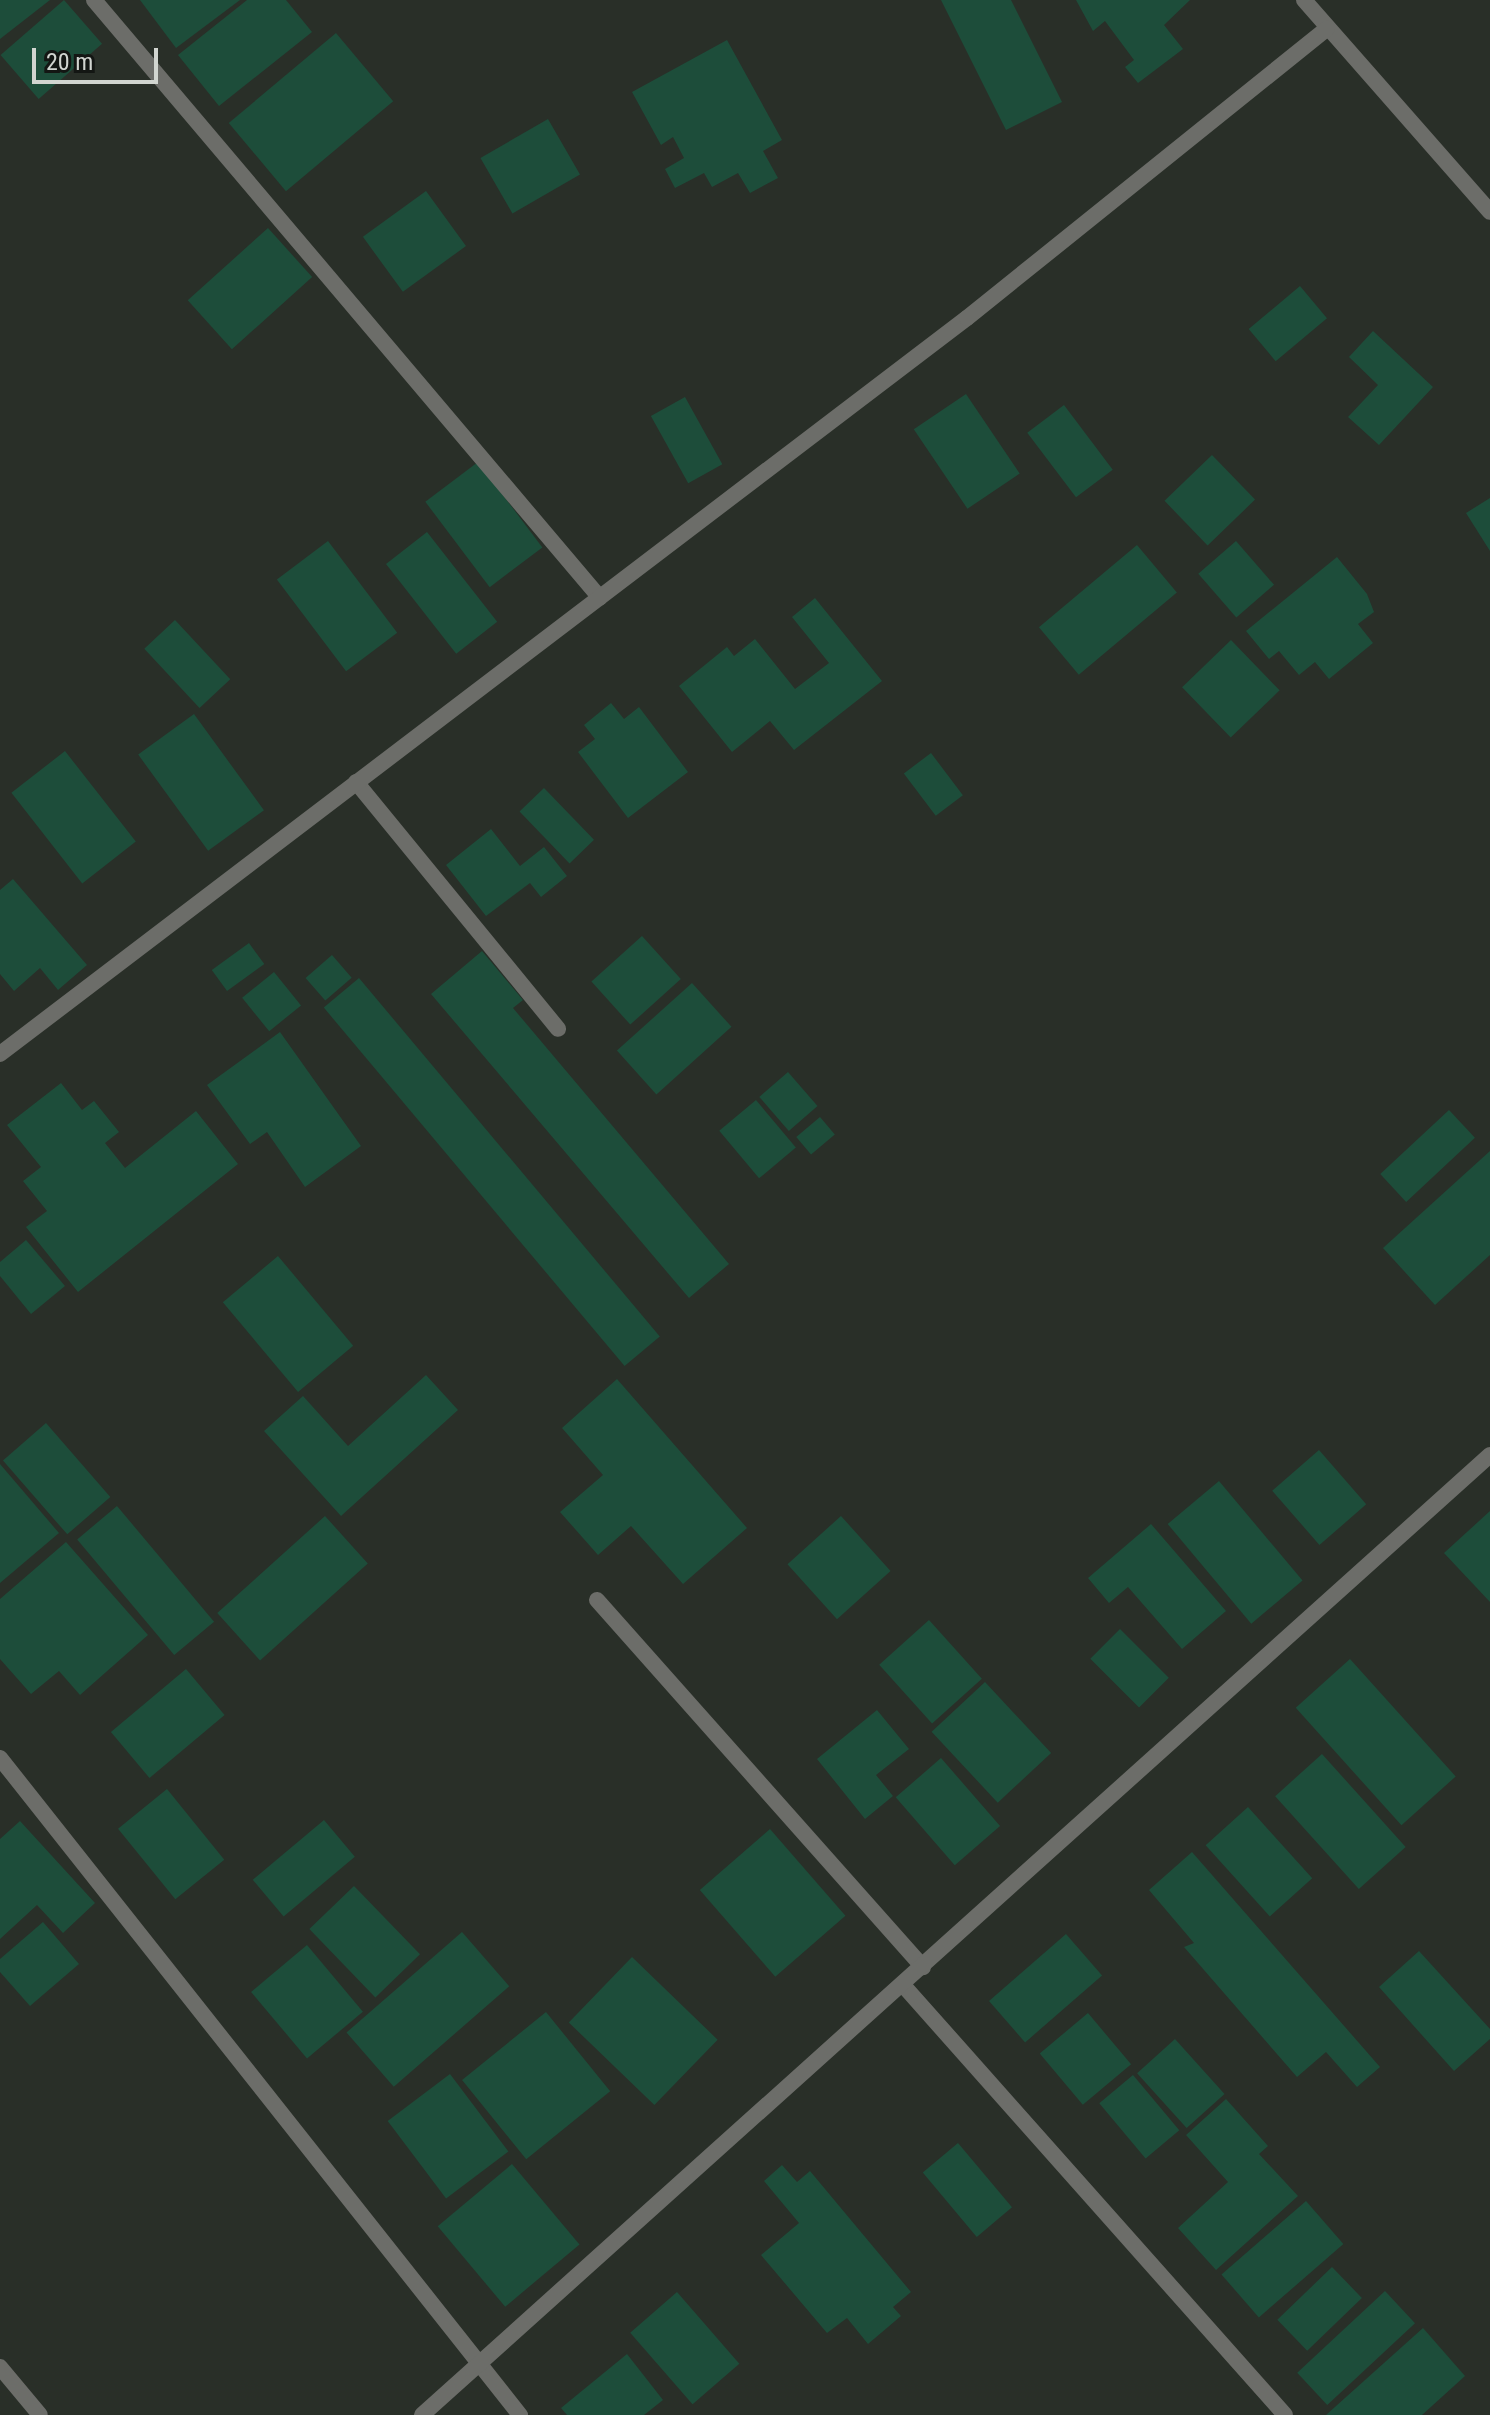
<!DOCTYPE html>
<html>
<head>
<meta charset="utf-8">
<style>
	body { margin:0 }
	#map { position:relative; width:1490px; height:2415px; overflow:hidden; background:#292f28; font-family:"Roboto Condensed",sans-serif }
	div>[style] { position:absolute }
	.building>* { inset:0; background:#1d4d3a; transform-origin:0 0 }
	.service>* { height:16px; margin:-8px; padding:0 8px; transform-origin:8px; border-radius:8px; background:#6c6d69 }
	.minor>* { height:16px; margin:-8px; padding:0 8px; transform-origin:8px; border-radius:8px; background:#6c6d69 }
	span { translate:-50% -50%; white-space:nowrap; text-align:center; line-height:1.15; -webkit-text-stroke:7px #131613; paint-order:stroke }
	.scale { position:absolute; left:32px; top:48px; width:126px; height:36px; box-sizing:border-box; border:4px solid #d1d5d0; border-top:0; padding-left:10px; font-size:24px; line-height:28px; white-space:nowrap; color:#d1d5d0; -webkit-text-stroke:6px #131613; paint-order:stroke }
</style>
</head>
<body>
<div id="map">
	<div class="building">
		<div style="clip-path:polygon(0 0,50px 0,0 39px)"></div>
		<div style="left:64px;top:0;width:58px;height:84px;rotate:49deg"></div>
		<div style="clip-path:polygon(140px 0,240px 0,176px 48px)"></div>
		<div style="clip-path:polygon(247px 0,286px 0,312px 32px,219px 106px,178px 55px)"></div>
		<div style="clip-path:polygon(941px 0,1011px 0,1062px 102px,1006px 130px)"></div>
		<div style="clip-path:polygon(1076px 0,1190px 0,1164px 25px,1183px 49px,1138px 83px,1125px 67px,1134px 60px,1105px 21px,1093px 31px)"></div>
		<div style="left:336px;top:33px;width:89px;height:140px;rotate:50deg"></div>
		<div style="clip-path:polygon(727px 40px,782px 140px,763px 151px,778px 178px,750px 193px,738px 173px,712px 187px,704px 173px,675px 188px,665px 169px,684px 158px,673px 137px,661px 145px,632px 92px)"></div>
		<div style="left:548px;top:119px;width:64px;height:78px;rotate:60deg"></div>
		<div style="left:426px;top:191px;width:68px;height:78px;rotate:54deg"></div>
		<div style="left:268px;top:228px;width:66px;height:108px;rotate:48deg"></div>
		<div style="left:1300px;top:286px;width:42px;height:67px;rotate:50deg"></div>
		<div style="clip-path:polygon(1373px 331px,1433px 387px,1379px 445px,1348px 417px,1378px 385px,1349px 357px)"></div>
		<div style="left:966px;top:394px;width:96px;height:63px;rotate:56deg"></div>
		<div style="left:685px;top:397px;width:77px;height:39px;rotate:61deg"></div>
		<div style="left:1064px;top:405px;width:81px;height:46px;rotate:53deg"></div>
		<div style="left:1212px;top:455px;width:62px;height:66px;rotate:46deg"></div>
		<div style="left:478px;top:462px;width:107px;height:66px;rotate:53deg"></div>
		<div style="clip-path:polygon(1490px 498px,1490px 551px,1466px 513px)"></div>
		<div style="left:427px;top:532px;width:114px;height:52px;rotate:52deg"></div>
		<div style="left:328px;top:541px;width:115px;height:64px;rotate:53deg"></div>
		<div style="left:1236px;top:541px;width:58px;height:50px;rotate:49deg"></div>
		<div style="left:1137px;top:545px;width:62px;height:128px;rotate:50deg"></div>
		<div style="clip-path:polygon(1337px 557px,1367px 594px,1374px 612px,1358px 624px,1373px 643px,1329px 679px,1315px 662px,1299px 675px,1279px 651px,1269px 659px,1246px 631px)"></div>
		<div style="clip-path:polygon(815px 598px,882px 681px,794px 750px,770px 721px,732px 752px,679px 686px,727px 647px,734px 656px,755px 639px,795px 689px,829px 663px,792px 617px)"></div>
		<div style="left:175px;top:620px;width:81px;height:42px;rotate:47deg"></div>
		<div style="left:1231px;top:640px;width:70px;height:68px;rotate:46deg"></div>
		<div style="clip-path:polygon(611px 703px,624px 719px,639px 707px,688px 772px,628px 818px,578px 752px,595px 739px,584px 725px)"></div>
		<div style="left:194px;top:714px;width:119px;height:69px;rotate:54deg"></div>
		<div style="left:65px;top:751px;width:115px;height:68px;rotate:52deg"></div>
		<div style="left:931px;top:753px;width:53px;height:34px;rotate:53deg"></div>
		<div style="left:544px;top:788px;width:72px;height:34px;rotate:46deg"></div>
		<div style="clip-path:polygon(491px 829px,520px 866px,544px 847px,567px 876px,541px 897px,530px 883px,486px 916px,446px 865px)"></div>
		<div style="clip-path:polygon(13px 879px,87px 965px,58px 990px,40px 968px,14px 991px,0 974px,0 890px)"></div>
		<div style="left:642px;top:936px;width:58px;height:68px;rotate:48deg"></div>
		<div style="left:249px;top:943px;width:26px;height:46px;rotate:54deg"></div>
		<div style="clip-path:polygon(482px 951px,523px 1000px,513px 1008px,729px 1264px,689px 1298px,431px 994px)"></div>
		<div style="left:332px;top:955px;width:30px;height:35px;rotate:49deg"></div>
		<div style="left:274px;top:972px;width:43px;height:41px;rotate:51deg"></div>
		<div style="left:359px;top:978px;width:468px;height:46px;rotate:50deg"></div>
		<div style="left:692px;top:983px;width:59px;height:101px;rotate:48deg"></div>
		<div style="clip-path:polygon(280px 1032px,361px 1146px,305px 1187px,267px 1132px,250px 1144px,207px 1085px)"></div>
		<div style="left:788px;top:1072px;width:45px;height:38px;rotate:49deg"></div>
		<div style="clip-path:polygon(61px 1083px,82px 1110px,94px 1101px,119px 1132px,105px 1143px,125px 1168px,196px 1111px,238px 1164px,78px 1292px,26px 1227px,47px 1211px,23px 1181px,41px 1167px,7px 1125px)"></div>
		<div style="left:756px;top:1100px;width:62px;height:48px;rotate:50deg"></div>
		<div style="left:1449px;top:1110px;width:38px;height:94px;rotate:47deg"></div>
		<div style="left:820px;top:1117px;width:23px;height:31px;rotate:50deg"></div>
		<div style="clip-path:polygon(1490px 1151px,1490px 1255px,1435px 1305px,1383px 1248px)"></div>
		<div style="clip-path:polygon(26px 1240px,65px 1286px,31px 1314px,0 1276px,0 1262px)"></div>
		<div style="left:278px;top:1256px;width:117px;height:72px;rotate:50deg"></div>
		<div style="clip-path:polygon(426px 1375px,458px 1410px,341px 1516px,264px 1431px,303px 1396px,348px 1446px)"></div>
		<div style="clip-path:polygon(617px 1379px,747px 1528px,683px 1584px,631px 1526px,598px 1555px,560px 1512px,603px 1475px,562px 1428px)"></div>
		<div style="left:46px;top:1423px;width:98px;height:57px;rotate:49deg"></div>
		<div style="left:1319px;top:1450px;width:72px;height:62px;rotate:49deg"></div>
		<div style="clip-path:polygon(0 1464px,59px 1533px,0 1583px)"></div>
		<div style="left:1219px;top:1481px;width:130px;height:67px;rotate:50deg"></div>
		<div style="left:117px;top:1506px;width:151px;height:52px;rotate:50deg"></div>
		<div style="clip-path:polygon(1490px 1511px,1490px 1602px,1444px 1553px)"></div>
		<div style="left:325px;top:1516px;width:64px;height:145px;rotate:48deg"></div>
		<div style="left:841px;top:1516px;width:74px;height:72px;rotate:48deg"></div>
		<div style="clip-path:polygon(1151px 1524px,1226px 1611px,1182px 1649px,1128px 1587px,1109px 1603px,1088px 1578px)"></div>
		<div style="clip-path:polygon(66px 1542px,148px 1635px,80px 1695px,59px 1671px,31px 1694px,0 1659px,0 1599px)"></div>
		<div style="left:929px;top:1620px;width:79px;height:67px;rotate:48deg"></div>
		<div style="left:1120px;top:1629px;width:69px;height:42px;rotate:45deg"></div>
		<div style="left:1350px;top:1659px;width:158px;height:73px;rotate:48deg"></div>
		<div style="left:186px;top:1669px;width:60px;height:98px;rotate:50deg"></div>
		<div style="left:985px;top:1682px;width:97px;height:73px;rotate:47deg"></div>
		<div style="clip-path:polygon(877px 1710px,909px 1749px,876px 1775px,893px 1796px,865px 1819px,817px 1759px)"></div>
		<div style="left:1322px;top:1754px;width:125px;height:63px;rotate:48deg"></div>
		<div style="left:941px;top:1758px;width:90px;height:60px;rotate:49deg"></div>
		<div style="left:167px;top:1789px;width:91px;height:63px;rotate:51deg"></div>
		<div style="left:1248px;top:1807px;width:96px;height:57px;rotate:48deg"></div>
		<div style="left:324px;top:1820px;width:48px;height:93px;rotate:50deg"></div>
		<div style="clip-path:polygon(20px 1821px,95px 1903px,63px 1933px,37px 1905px,0 1939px,0 1839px)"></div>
		<div style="left:770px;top:1829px;width:115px;height:93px;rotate:49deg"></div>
		<div style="clip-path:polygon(1192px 1852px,1380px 2067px,1357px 2087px,1326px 2052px,1297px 2077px,1184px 1947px,1194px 1943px,1149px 1890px)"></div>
		<div style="left:354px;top:1886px;width:95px;height:62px;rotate:46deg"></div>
		<div style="clip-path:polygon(43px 1922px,79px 1964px,30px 2006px,0 1972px,0 1959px)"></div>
		<div style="left:462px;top:1932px;width:72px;height:153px;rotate:49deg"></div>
		<div style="left:1066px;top:1934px;width:55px;height:102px;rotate:49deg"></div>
		<div style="left:307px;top:1945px;width:87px;height:73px;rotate:50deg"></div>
		<div style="clip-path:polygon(1419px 1951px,1490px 2029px,1490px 2039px,1454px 2071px,1379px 1987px)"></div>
		<div style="left:632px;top:1957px;width:119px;height:91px;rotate:44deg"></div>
		<div style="left:546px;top:2012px;width:102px;height:108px;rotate:51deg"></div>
		<div style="left:1088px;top:2013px;width:67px;height:63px;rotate:50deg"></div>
		<div style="left:1175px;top:2039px;width:74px;height:51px;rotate:48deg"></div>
		<div style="left:450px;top:2074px;width:97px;height:78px;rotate:53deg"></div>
		<div style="left:1133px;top:2075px;width:72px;height:44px;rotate:50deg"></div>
		<div style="clip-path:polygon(1226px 2099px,1268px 2146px,1259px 2154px,1298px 2196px,1216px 2270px,1178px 2228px,1228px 2182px,1186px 2135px)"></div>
		<div style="left:958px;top:2143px;width:84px;height:46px;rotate:50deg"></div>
		<div style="left:512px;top:2164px;width:105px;height:97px;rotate:50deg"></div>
		<div style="clip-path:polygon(782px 2165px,797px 2182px,810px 2171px,911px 2292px,893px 2307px,901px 2316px,868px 2344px,847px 2318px,827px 2333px,761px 2255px,799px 2223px,764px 2181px)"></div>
		<div style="left:1306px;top:2201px;width:57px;height:112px;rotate:49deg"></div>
		<div style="left:1332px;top:2267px;width:43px;height:76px;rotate:46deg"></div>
		<div style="left:1385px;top:2291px;width:44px;height:120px;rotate:47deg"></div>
		<div style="left:677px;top:2292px;width:95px;height:62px;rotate:49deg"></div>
		<div style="clip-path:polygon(1423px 2328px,1465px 2376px,1422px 2415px,1326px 2415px)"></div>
		<div style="clip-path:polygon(627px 2354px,663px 2400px,644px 2415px,567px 2415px,561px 2408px)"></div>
	</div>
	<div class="service">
		<div style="left:0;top:2367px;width:62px;rotate:50.2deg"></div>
	</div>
	<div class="minor">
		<div style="left:94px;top:0;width:783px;rotate:49.76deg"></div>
		<div style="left:1304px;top:0;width:282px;rotate:48.7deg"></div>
		<div style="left:356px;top:782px;width:319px;rotate:50.7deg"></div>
		<div style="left:0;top:1054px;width:1215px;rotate:-37.28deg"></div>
		<div style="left:967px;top:318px;width:462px;rotate:-38.8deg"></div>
		<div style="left:597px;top:1600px;width:491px;rotate:48.4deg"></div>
		<div style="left:0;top:1758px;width:838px;rotate:51.64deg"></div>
		<div style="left:903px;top:1985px;width:575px;rotate:48.38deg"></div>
		<div style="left:422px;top:2415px;width:1436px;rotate:-41.95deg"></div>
	</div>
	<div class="scale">20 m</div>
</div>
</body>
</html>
